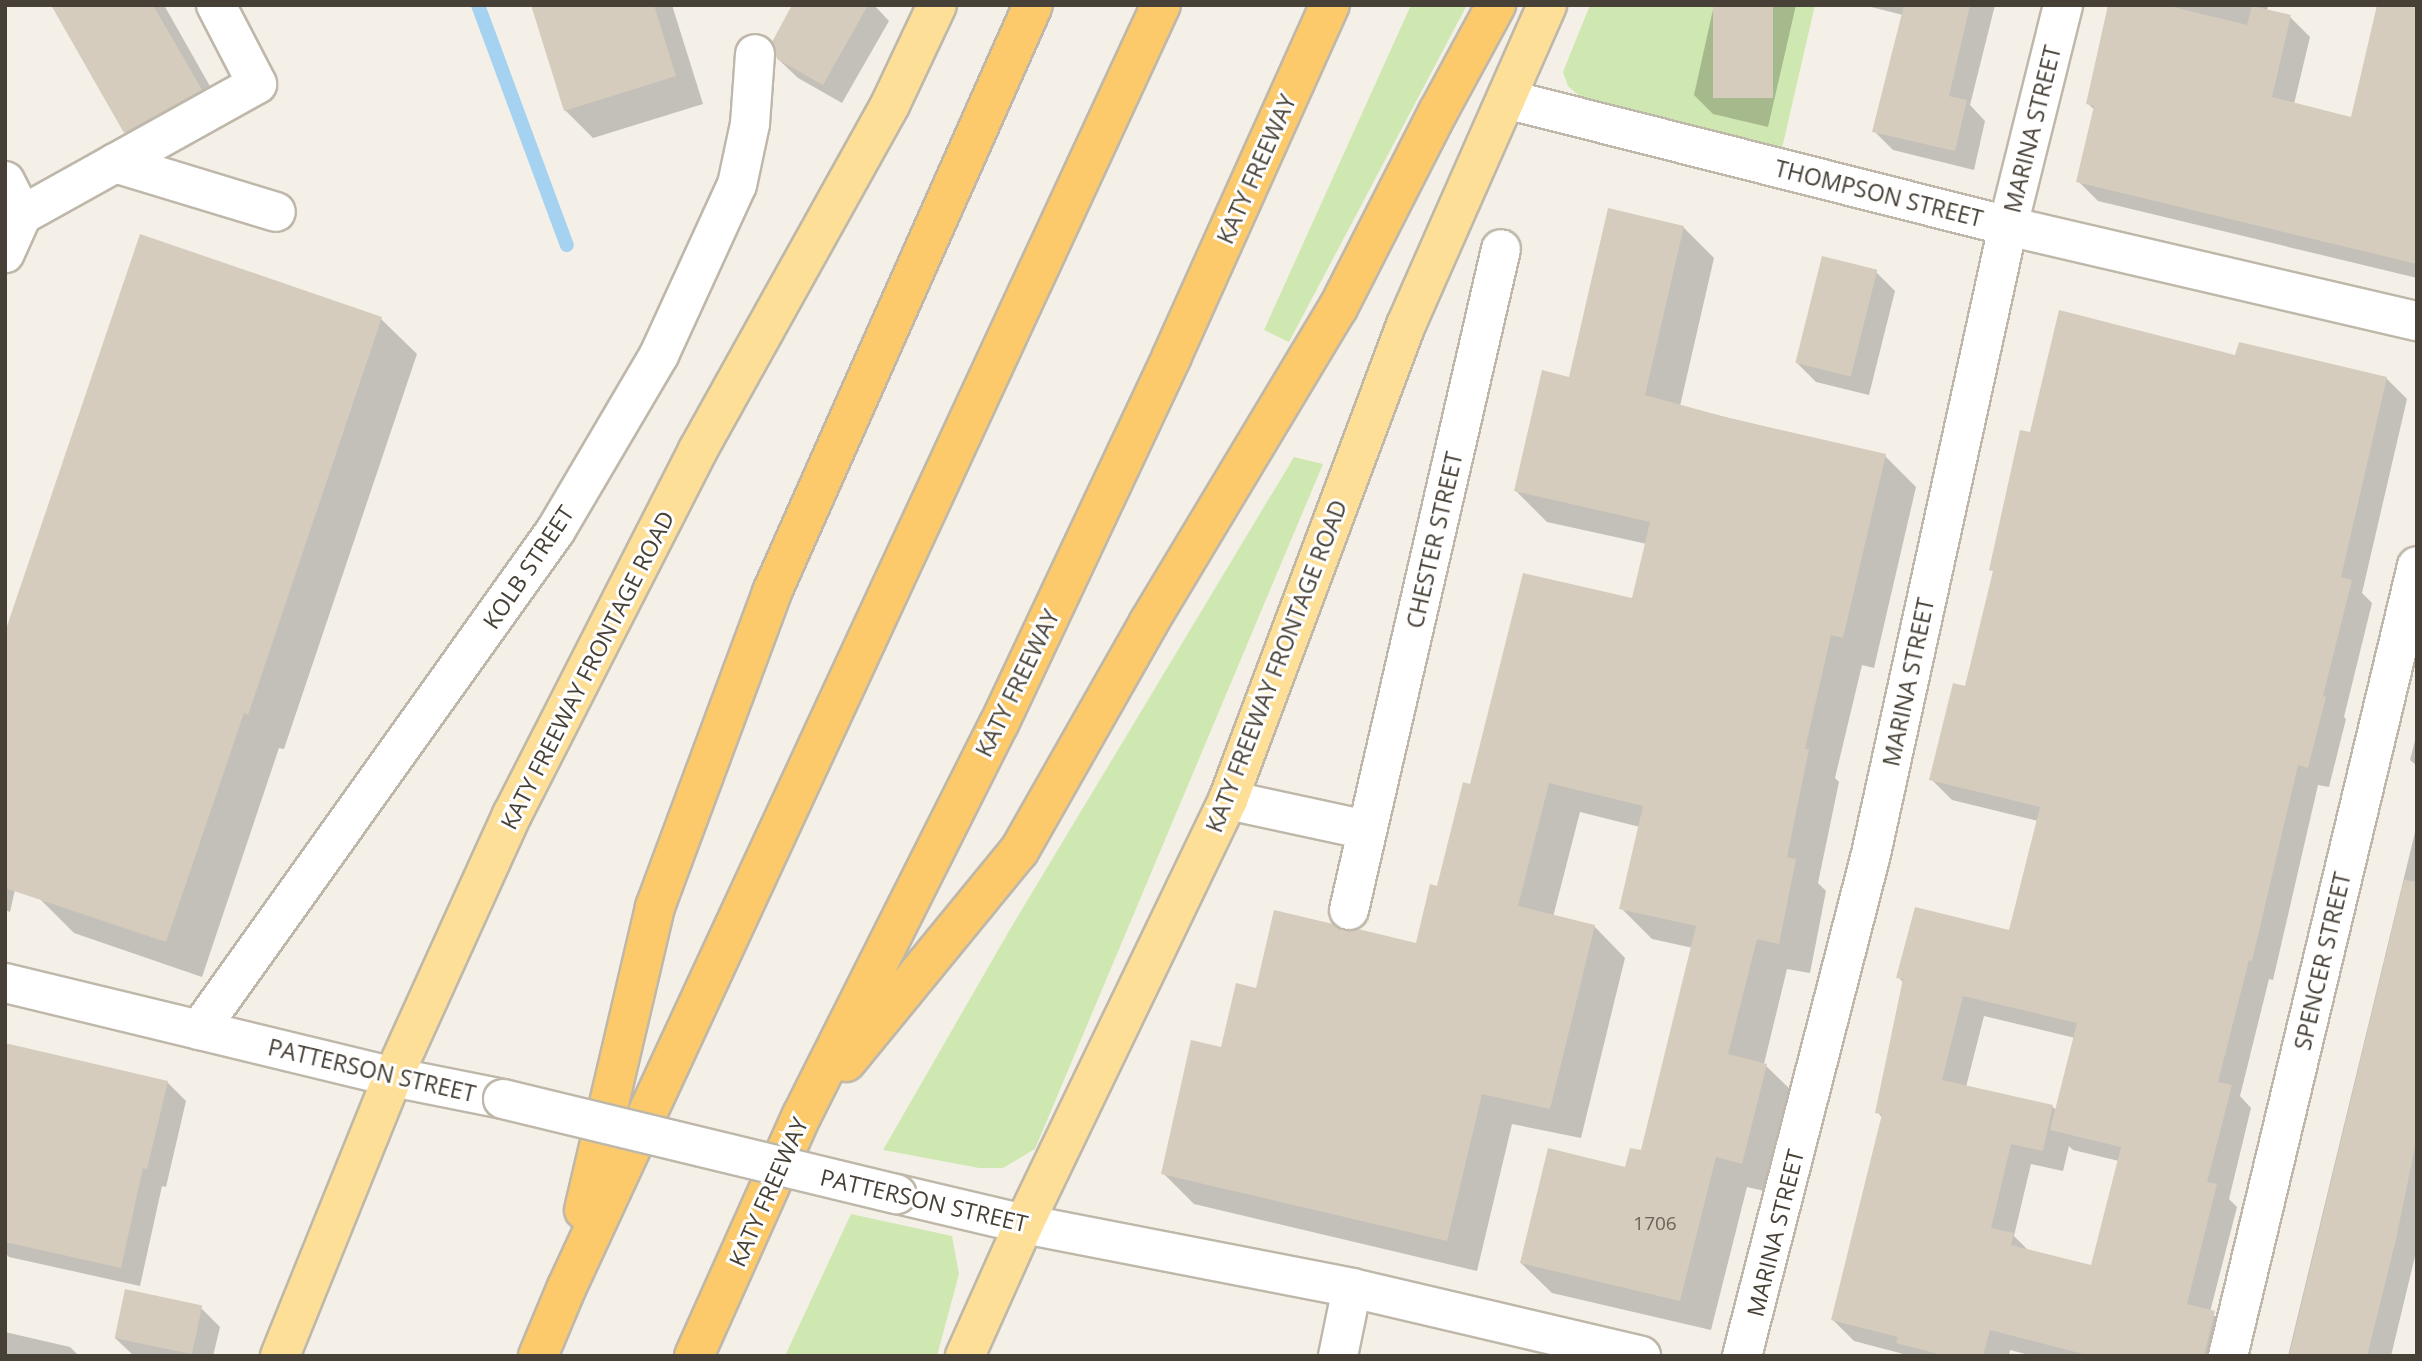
<!DOCTYPE html>
<html>
<head>
<meta charset="utf-8">
<style>
	body { margin:0 }
	#map { position:relative; width:2422px; height:1361px; overflow:hidden; background:#f4f0e8; font-family:"Open Sans",sans-serif }
	div>[style] { position:absolute }
	.green>* { inset:0; background:#cfe8b1 }
	.shadow>* { inset:0; background:#0003 }
	.stream>* { height:14px; margin:-7px; padding:0 7px; transform-origin:7px; border-radius:7px; background:#a5d2f0 }
	.building>* { inset:0; background:#d5ccbd; transform-origin:0 0 }
	.roads { filter:drop-shadow(2px 0 #bfb8aa) drop-shadow(-2px 0 #bfb8aa) drop-shadow(0 2px #bfb8aa) drop-shadow(0 -2px #bfb8aa) }
	.minor>* { height:38px; margin:-19px; padding:0 19px; transform-origin:19px; border-radius:19px; background:#fff }
	.major>* { height:38px; margin:-19px; padding:0 19px; transform-origin:19px; border-radius:19px; background:#fddf97 }
	.highway>* { height:38px; margin:-19px; padding:0 19px; transform-origin:19px; border-radius:19px; background:#fcca6a }
	.bridges { filter:drop-shadow(2px 0 #bfb8aa) drop-shadow(-2px 0 #bfb8aa) drop-shadow(0 2px #bfb8aa) drop-shadow(0 -2px #bfb8aa) }
	.minor-bridge>* { height:38px; margin:-19px; padding:0 19px; transform-origin:19px; border-radius:19px; background:#fff }
	span { translate:-50% -50%; white-space:nowrap; text-align:center; line-height:1.15; -webkit-text-stroke:6px #fff; paint-order:stroke }
	.number-label { font-size:19px; color:#6a6358 }
	.number-label span { -webkit-text-stroke-width:0 }
	.street-label { font-size:23px; color:#474036 }
	.frame { position:absolute; inset:0; border:7px solid #474036; pointer-events:none }
</style>
</head>
<body>
<div id="map">
	<div class="green">
		<div style="clip-path:polygon(1411px 5px,1467px 5px,1289px 342px,1264px 330px)"></div>
		<div style="clip-path:polygon(1590px 5px,1815px 5px,1780px 157px,1584px 100px,1568px 86px,1563px 72px)"></div>
		<div style="clip-path:polygon(1294px 457px,1323px 464px,1035px 1149px,1003px 1168px,979px 1168px,883px 1150px,1009px 931px)"></div>
		<div style="clip-path:polygon(851px 1214px,952px 1236px,959px 1274px,937px 1356px,785px 1356px)"></div>
	</div>
	<div class="shadow">
		<div style="clip-path:polygon(53px 5px,164px 5px,228px 118px,154px 160px,126px 132px)"></div>
		<div style="clip-path:polygon(533px 5px,672px 5px,703px 104px,593px 138px,565px 110px)"></div>
		<div style="clip-path:polygon(794px 5px,874px 5px,889px 21px,842px 103px,798px 78px,778px 59px)"></div>
		<div style="clip-path:polygon(1714px 5px,1796px 5px,1768px 127px,1713px 114px,1694px 95px)"></div>
		<div style="clip-path:polygon(1863px 5px,1995px 5px,1970px 105px,1985px 121px,1974px 170px,1893px 150px,1874px 131px,1903px 15px)"></div>
		<div style="clip-path:polygon(2110px 5px,2268px 5px,2267px 11px,2290px 17px,2310px 37px,2294px 104px,2353px 119px,2417px 5px,2417px 278px,2098px 201px,2078px 181px,2095px 110px,2088px 104px)"></div>
		<div style="clip-path:polygon(1683px 227px,1714px 258px,1680px 406px,1885px 456px,1916px 487px,1874px 668px,1862px 665px,1835px 778px,1839px 782px,1818px 883px,1826px 891px,1810px 973px,1787px 969px,1764px 1064px,1797px 1096px,1773px 1193px,1747px 1187px,1711px 1330px,1552px 1293px,1521px 1263px,1642px 1152px,1693px 948px,1652px 939px,1621px 908px,1640px 827px,1580px 812px,1553px 917px,1595px 927px,1625px 958px,1581px 1138px,1512px 1124px,1477px 1271px,1194px 1204px,1163px 1173px,1222px 1049px,1257px 990px,1343px 933px,1417px 945px,1472px 786px,1633px 600px,1647px 544px,1547px 522px,1516px 491px,1570px 379px)"></div>
		<div style="clip-path:polygon(1876px 272px,1895px 291px,1869px 395px,1816px 382px,1797px 363px)"></div>
		<div style="clip-path:polygon(381px 319px,417px 354px,284px 749px,279px 748px,202px 977px,74px 933px,38px 897px,21px 863px,10px 912px,5px 910px,5px 637px)"></div>
		<div style="clip-path:polygon(evenodd,2237px 357px,2386px 378px,2407px 399px,2362px 593px,2372px 603px,2344px 717px,2346px 719px,2329px 787px,2318px 785px,2273px 980px,2269px 979px,2240px 1096px,2251px 1108px,2229px 1199px,2237px 1207px,2210px 1312px,2235px 1334px,2229px 1356px,2033px 1356px,2010px 1350px,2009px 1356px,1911px 1356px,1854px 1341px,1833px 1320px,1883px 1118px,1877px 1112px,1904px 983px,1898px 977px,2010px 933px,2038px 821px,1952px 800px,1931px 779px,1966px 688px,1995px 573px,1991px 569px,2032px 434px,2237px 357px,1984px 1016px,2075px 1038px,2057px 1111px,2053px 1107px,1966px 1087px,1984px 1016px,2237px 357px,2069px 1146px,2073px 1150px,2119px 1161px,2093px 1267px,2029px 1251px,2014px 1236px,2031px 1164px,2063px 1171px,2069px 1146px)"></div>
		<div style="clip-path:polygon(2417px 733px,2417px 766px,2410px 760px)"></div>
		<div style="clip-path:polygon(2417px 824px,2417px 1248px,2391px 1356px,2288px 1356px)"></div>
		<div style="clip-path:polygon(167px 1082px,186px 1101px,166px 1187px,162px 1186px,140px 1286px,9px 1257px,5px 1253px,5px 1171px)"></div>
		<div style="clip-path:polygon(201px 1308px,220px 1327px,213px 1356px,134px 1356px,115px 1338px)"></div>
		<div style="clip-path:polygon(5px 1332px,70px 1347px,79px 1356px,5px 1356px)"></div>
	</div>
	<div class="stream">
		<div style="left:478px;top:5px;width:256px;rotate:69.7deg"></div>
	</div>
	<div class="building">
		<div style="clip-path:polygon(51px 5px,153px 5px,202px 90px,124px 133px)"></div>
		<div style="clip-path:polygon(531px 5px,654px 5px,676px 76px,564px 111px)"></div>
		<div style="clip-path:polygon(792px 5px,868px 5px,823px 85px,777px 59px,772px 42px)"></div>
		<div style="left:1713px;top:5px;width:60px;height:93px"></div>
		<div style="clip-path:polygon(1904px 5px,1970px 5px,1949px 96px,1967px 100px,1955px 151px,1872px 132px)"></div>
		<div style="clip-path:polygon(2108px 5px,2165px 5px,2247px 25px,2252px 6px,2291px 15px,2272px 97px,2351px 117px,2377px 5px,2417px 5px,2417px 264px,2076px 182px,2094px 106px,2086px 104px)"></div>
		<div style="clip-path:polygon(1608px 208px,1684px 226px,1645px 395px,1725px 417px,1886px 454px,1843px 638px,1831px 635px,1805px 749px,1809px 749px,1787px 857px,1796px 859px,1779px 944px,1757px 939px,1728px 1054px,1767px 1064px,1742px 1164px,1716px 1157px,1680px 1301px,1520px 1263px,1548px 1148px,1625px 1167px,1630px 1148px,1641px 1150px,1696px 926px,1619px 909px,1643px 806px,1549px 783px,1518px 906px,1595px 925px,1550px 1109px,1482px 1094px,1447px 1241px,1161px 1174px,1191px 1040px,1221px 1047px,1236px 983px,1256px 988px,1274px 910px,1333px 924px,1343px 931px,1358px 929px,1416px 943px,1430px 884px,1437px 886px,1463px 782px,1470px 784px,1523px 573px,1632px 598px,1650px 522px,1514px 491px,1542px 370px,1569px 377px)"></div>
		<div style="clip-path:polygon(140px 234px,382px 317px,248px 715px,244px 713px,166px 942px,5px 888px,5px 632px)"></div>
		<div style="left:1822px;top:256px;width:57px;height:110px;rotate:14deg"></div>
		<div style="clip-path:polygon(evenodd,2059px 310px,2235px 355px,2239px 342px,2387px 377px,2341px 577px,2352px 580px,2323px 696px,2326px 697px,2308px 768px,2298px 765px,2252px 961px,2249px 960px,2218px 1082px,2232px 1085px,2207px 1182px,2217px 1184px,2187px 1304px,2215px 1311px,2204px 1356px,2091px 1356px,1990px 1330px,1983px 1356px,1946px 1356px,1896px 1343px,1898px 1337px,1831px 1320px,1882px 1114px,1875px 1113px,1903px 979px,1896px 978px,1915px 907px,2009px 930px,2040px 807px,1929px 780px,1953px 683px,1965px 686px,1993px 571px,1989px 570px,2020px 430px,2030px 432px,2059px 310px,1963px 996px,2077px 1023px,2050px 1130px,2121px 1147px,2091px 1265px,2011px 1245px,2014px 1233px,1991px 1228px,2011px 1144px,2043px 1151px,2053px 1105px,1942px 1080px,1963px 996px)"></div>
		<div style="clip-path:polygon(2404px 880px,2417px 882px,2417px 1137px,2396px 1239px,2367px 1356px,2289px 1356px)"></div>
		<div style="clip-path:polygon(5px 1043px,168px 1081px,147px 1169px,143px 1168px,121px 1268px,5px 1242px)"></div>
		<div style="left:125px;top:1289px;width:79px;height:50px;rotate:12deg"></div>
	</div>
	<div class="roads">
		<div class="minor">
			<div style="left:1506px;top:99px;width:518px;rotate:14.2deg"></div>
			<div style="left:2008px;top:226px;width:420px;rotate:13.1deg"></div>
			<div style="left:115px;top:163px;width:168px;rotate:16.9deg"></div>
			<div style="left:5px;top:181px;width:38px;rotate:63deg"></div>
			<div style="left:22px;top:215px;width:42px;rotate:114.1deg"></div>
			<div style="left:22px;top:215px;width:269px;rotate:-29.1deg"></div>
			<div style="left:257px;top:84px;width:89px;rotate:-117.4deg"></div>
			<div style="left:1228px;top:800px;width:142px;rotate:12.2deg"></div>
			<div style="left:1349px;top:910px;width:678px;rotate:-77.05deg"></div>
			<div style="left:5px;top:983px;width:399px;rotate:13.6deg"></div>
			<div style="left:393px;top:1077px;width:112px;rotate:11.3deg"></div>
			<div style="left:199px;top:1030px;width:614px;rotate:-54.47deg"></div>
			<div style="left:556px;top:530px;width:203px;rotate:-59.5deg"></div>
			<div style="left:659px;top:355px;width:187px;rotate:-65.4deg"></div>
			<div style="left:737px;top:185px;width:62px;rotate:-78deg"></div>
			<div style="left:750px;top:124px;width:70px;rotate:-85.9deg"></div>
			<div style="left:897px;top:1194px;width:130px;rotate:13.3deg"></div>
			<div style="left:1024px;top:1224px;width:334px;rotate:11deg"></div>
			<div style="left:1352px;top:1288px;width:297px;rotate:13.2deg"></div>
			<div style="left:1338px;top:1356px;width:69px;rotate:-78.4deg"></div>
			<div style="left:1742px;top:1356px;width:518px;rotate:-75.59deg"></div>
			<div style="left:1871px;top:854px;width:643px;rotate:-77.69deg"></div>
			<div style="left:2008px;top:226px;width:228px;rotate:-76deg"></div>
			<div style="left:2228px;top:1356px;width:812px;rotate:-76.55deg"></div>
		</div>
		<div class="major">
			<div style="left:280px;top:1356px;width:301px;rotate:-68deg"></div>
			<div style="left:393px;top:1077px;width:288px;rotate:-65.6deg"></div>
			<div style="left:512px;top:815px;width:410px;rotate:-63deg"></div>
			<div style="left:698px;top:450px;width:395px;rotate:-60.9deg"></div>
			<div style="left:890px;top:105px;width:110px;rotate:-64.8deg"></div>
			<div style="left:965px;top:1356px;width:145px;rotate:-65.9deg"></div>
			<div style="left:1024px;top:1224px;width:471px;rotate:-64.3deg"></div>
			<div style="left:1228px;top:800px;width:507px;rotate:-69.46deg"></div>
			<div style="left:1406px;top:325px;width:350px;rotate:-66.2deg"></div>
		</div>
		<div class="highway">
			<div style="left:846px;top:1062px;width:273px;rotate:-50.7deg"></div>
			<div style="left:1019px;top:851px;width:263px;rotate:-60.4deg"></div>
			<div style="left:1149px;top:622px;width:366px;rotate:-59deg"></div>
			<div style="left:1338px;top:308px;width:220px;rotate:-63deg"></div>
			<div style="left:1438px;top:112px;width:122px;rotate:-61.5deg"></div>
			<div style="left:584px;top:1210px;width:311px;rotate:-76.8deg"></div>
			<div style="left:655px;top:907px;width:336px;rotate:-69.6deg"></div>
			<div style="left:772px;top:592px;width:642px;rotate:-66.03deg"></div>
			<div style="left:538px;top:1356px;width:73px;rotate:-67.3deg"></div>
			<div style="left:566px;top:1289px;width:1415px;rotate:-65.14deg"></div>
			<div style="left:694px;top:1356px;width:264px;rotate:-65.9deg"></div>
			<div style="left:802px;top:1115px;width:438px;rotate:-63.3deg"></div>
			<div style="left:999px;top:724px;width:407px;rotate:-64.8deg"></div>
			<div style="left:1172px;top:356px;width:385px;rotate:-65.8deg"></div>
		</div>
	</div>
	<div class="bridges">
		<div class="minor-bridge">
			<div style="left:503px;top:1099px;width:405px;rotate:13.6deg"></div>
		</div>
	</div>
	<div class="number-label">
		<span style="left:1655px;top:1224px">1706</span>
	</div>
	<div class="street-label">
		<span style="left:2032px;top:129px;rotate:-76deg">MARINA STREET</span>
		<span style="left:1256px;top:169px;rotate:-66deg">KATY FREEWAY</span>
		<span style="left:1879px;top:193px;rotate:14deg">THOMPSON STREET</span>
		<span style="left:1434px;top:540px;rotate:-77deg">CHESTER STREET</span>
		<span style="left:528px;top:567px;rotate:-56deg">KOLB STREET</span>
		<span style="left:1276px;top:666px;rotate:-69deg">KATY FREEWAY FRONTAGE ROAD</span>
		<span style="left:587px;top:670px;rotate:-63deg">KATY FREEWAY FRONTAGE ROAD</span>
		<span style="left:1908px;top:682px;rotate:-78deg">MARINA STREET</span>
		<span style="left:1017px;top:683px;rotate:-64deg">KATY FREEWAY</span>
		<span style="left:2322px;top:961px;rotate:-77deg">SPENCER STREET</span>
		<span style="left:372px;top:1070px;rotate:13deg">PATTERSON STREET</span>
		<span style="left:768px;top:1192px;rotate:-66deg">KATY FREEWAY</span>
		<span style="left:924px;top:1200px;rotate:13deg">PATTERSON STREET</span>
		<span style="left:1775px;top:1233px;rotate:-76deg">MARINA STREET</span>
	</div>
	<div class="frame"></div>
</div>
</body>
</html>
